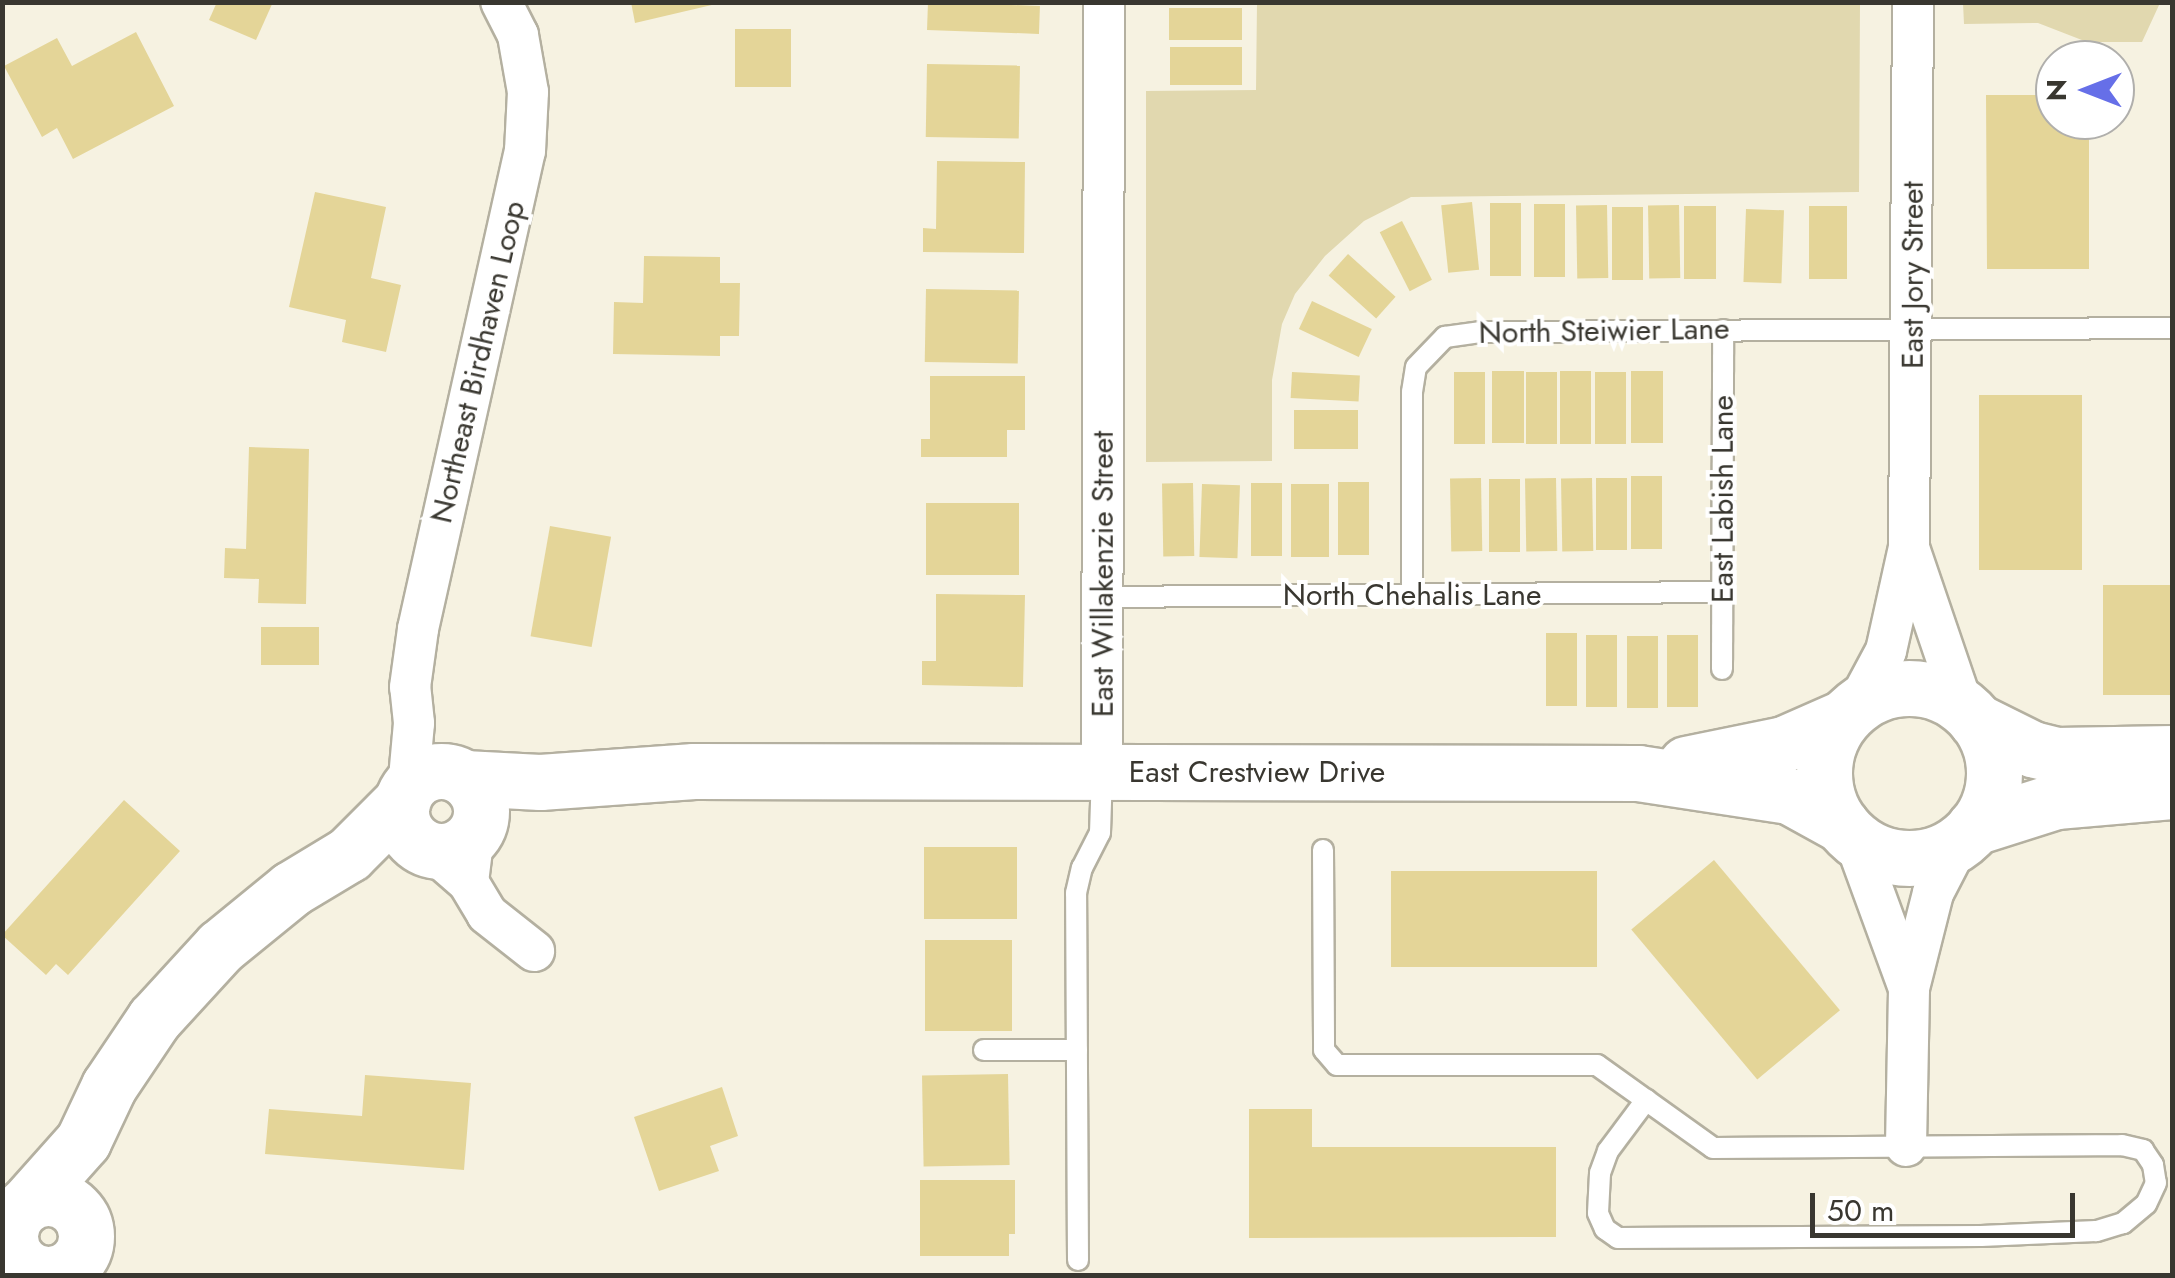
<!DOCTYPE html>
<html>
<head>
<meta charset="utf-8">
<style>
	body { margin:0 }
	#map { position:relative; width:2175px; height:1278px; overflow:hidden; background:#f6f2e1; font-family:Jost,sans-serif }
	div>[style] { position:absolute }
	.green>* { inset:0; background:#e1d8af }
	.building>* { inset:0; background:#e4d598; transform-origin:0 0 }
	.roads { filter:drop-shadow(2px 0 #b4b0a0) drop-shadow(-2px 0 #b4b0a0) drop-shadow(0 2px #b4b0a0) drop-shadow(0 -2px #b4b0a0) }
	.lane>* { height:20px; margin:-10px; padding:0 10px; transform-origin:10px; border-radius:10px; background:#fff }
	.street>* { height:40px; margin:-20px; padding:0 20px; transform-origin:20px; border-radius:20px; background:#fff }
	.secondary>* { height:55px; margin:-27.5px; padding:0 27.5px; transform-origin:27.5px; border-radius:27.5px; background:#fff }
	.secondary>.ring { margin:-27.5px; padding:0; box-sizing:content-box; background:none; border:55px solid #fff; border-radius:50% }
	span { translate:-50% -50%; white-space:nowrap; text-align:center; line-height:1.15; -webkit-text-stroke:8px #fff; paint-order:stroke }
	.street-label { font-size:30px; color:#393730 }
	.frame { position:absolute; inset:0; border:5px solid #393730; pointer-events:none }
	.north { position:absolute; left:2035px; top:40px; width:100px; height:100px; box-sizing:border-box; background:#fff; border:2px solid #b0afac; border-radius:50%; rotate:270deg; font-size:28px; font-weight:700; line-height:40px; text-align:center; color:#393730 }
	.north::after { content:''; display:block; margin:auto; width:35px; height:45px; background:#666fe8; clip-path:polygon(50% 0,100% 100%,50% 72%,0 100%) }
	.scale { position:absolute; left:1810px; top:1193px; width:265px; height:45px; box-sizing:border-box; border:5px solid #393730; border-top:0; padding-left:12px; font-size:30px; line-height:35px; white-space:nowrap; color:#393730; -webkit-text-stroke:8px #fff; paint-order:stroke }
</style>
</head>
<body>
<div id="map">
	<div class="green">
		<div style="clip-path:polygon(1257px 3px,1860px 3px,1859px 192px,1411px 197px,1364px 221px,1325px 256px,1295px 294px,1282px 324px,1272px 380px,1272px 461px,1146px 462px,1146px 91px,1256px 90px)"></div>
		<div style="clip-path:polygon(1963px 3px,1963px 2px,2160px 3px,2142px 42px,2087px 42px,2038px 23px,1964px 24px)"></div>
	</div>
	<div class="building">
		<div style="clip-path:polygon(217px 2px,273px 2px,256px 40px,209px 20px)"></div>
		<div style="clip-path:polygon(631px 2px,715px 2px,716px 4px,635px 23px)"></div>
		<div style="left:928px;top:2px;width:112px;height:28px;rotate:2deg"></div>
		<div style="left:1169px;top:8px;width:73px;height:32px"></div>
		<div style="left:735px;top:29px;width:56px;height:58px"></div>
		<div style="clip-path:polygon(136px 32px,174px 106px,73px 159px,57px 128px,42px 137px,4px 66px,57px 38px,72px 66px)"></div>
		<div style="left:1170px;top:47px;width:72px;height:38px"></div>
		<div style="left:927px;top:64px;width:93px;height:73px;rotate:1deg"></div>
		<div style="clip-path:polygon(1986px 95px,2055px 95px,2055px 120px,2089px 120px,2089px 269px,1987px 269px)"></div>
		<div style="clip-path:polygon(937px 161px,1025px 162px,1024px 253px,923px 252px,923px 228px,936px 229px)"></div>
		<div style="clip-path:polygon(315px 192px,386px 207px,371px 278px,401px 285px,386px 352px,342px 342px,346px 320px,289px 307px)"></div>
		<div style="left:1472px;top:202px;width:68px;height:31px;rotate:84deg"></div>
		<div style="left:1521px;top:203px;width:73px;height:31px;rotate:90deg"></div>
		<div style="left:1534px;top:204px;width:31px;height:73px"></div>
		<div style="left:1607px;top:205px;width:73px;height:31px;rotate:89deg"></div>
		<div style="left:1679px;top:205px;width:73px;height:31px;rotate:89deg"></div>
		<div style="left:1716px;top:206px;width:73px;height:32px;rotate:90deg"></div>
		<div style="left:1809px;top:206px;width:38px;height:73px"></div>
		<div style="left:1612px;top:207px;width:31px;height:73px"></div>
		<div style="left:1746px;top:209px;width:38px;height:73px;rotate:2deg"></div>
		<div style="left:1402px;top:221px;width:66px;height:25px;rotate:63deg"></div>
		<div style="left:1348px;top:254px;width:64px;height:29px;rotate:42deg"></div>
		<div style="clip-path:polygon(644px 256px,720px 257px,720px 283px,740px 283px,739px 336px,720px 336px,720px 356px,613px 354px,614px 302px,643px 303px)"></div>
		<div style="left:926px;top:289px;width:93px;height:73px;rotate:1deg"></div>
		<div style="left:1312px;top:301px;width:66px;height:31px;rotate:25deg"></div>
		<div style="left:1492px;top:371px;width:32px;height:72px"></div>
		<div style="left:1560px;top:371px;width:31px;height:73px"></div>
		<div style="left:1631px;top:371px;width:32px;height:72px"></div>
		<div style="left:1292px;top:372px;width:68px;height:26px;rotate:3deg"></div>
		<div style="left:1454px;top:372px;width:31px;height:72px"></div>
		<div style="left:1526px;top:372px;width:31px;height:72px"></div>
		<div style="left:1595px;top:372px;width:31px;height:72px"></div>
		<div style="clip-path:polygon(930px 376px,1025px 376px,1025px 430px,1007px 430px,1007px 457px,921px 457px,921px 439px,930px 439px)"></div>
		<div style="left:2082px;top:395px;width:175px;height:103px;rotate:90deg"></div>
		<div style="left:1294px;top:410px;width:64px;height:39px"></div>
		<div style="clip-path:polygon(249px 447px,309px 449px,306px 604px,258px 603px,259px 579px,224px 578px,225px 548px,246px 549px)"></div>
		<div style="left:1631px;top:476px;width:31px;height:73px"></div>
		<div style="left:1481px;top:478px;width:73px;height:31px;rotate:89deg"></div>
		<div style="left:1556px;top:478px;width:73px;height:31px;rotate:89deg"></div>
		<div style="left:1592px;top:478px;width:73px;height:31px;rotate:89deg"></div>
		<div style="left:1596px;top:478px;width:31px;height:72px"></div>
		<div style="left:1489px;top:479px;width:31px;height:73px"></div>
		<div style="left:1338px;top:482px;width:31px;height:73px"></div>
		<div style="left:1193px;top:483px;width:73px;height:31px;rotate:89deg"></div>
		<div style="left:1282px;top:483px;width:73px;height:31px;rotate:90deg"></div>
		<div style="left:1202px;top:484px;width:38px;height:73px;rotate:2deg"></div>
		<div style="left:1291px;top:484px;width:38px;height:73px"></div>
		<div style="left:926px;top:503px;width:93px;height:72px"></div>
		<div style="left:550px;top:526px;width:62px;height:112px;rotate:10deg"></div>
		<div style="left:2103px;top:585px;width:69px;height:110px"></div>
		<div style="clip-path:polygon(936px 594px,1025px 595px,1023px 687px,922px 685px,922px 661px,936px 661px)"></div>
		<div style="left:261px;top:627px;width:58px;height:38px"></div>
		<div style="left:1546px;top:633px;width:31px;height:73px"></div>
		<div style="left:1586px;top:635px;width:31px;height:72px"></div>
		<div style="left:1667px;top:635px;width:31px;height:72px"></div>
		<div style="left:1627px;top:636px;width:31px;height:72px"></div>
		<div style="clip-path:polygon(124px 800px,180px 851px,68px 975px,56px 964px,46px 975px,2px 935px)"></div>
		<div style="left:924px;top:847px;width:93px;height:72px"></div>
		<div style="left:1714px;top:860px;width:196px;height:108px;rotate:50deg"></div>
		<div style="left:1391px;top:871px;width:206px;height:96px"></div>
		<div style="left:925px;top:940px;width:87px;height:91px"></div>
		<div style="left:1008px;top:1074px;width:91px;height:86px;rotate:89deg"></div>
		<div style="clip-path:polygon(365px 1075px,471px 1083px,464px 1170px,265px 1154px,269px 1109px,362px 1116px)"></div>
		<div style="clip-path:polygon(722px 1087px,738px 1136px,710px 1146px,719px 1171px,659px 1191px,634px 1117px)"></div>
		<div style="clip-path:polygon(1249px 1109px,1312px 1109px,1312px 1147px,1556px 1147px,1556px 1237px,1249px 1238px)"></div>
		<div style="clip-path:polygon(920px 1180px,1015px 1180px,1015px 1234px,1009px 1234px,1009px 1256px,920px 1256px)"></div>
	</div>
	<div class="roads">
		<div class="lane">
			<div style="left:1412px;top:594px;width:202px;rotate:-90deg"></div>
			<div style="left:1412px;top:392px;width:25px;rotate:-81deg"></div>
			<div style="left:1416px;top:367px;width:42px;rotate:-46deg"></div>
			<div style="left:1445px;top:337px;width:37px;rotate:-8deg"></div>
			<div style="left:1482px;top:332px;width:690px;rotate:-0.33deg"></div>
			<div style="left:1102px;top:597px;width:621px;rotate:-0.46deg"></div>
			<div style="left:1722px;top:669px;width:339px;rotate:-89.8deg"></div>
			<div style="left:1323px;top:850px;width:200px;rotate:89.7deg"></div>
			<div style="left:1324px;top:1050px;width:20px;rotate:49deg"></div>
			<div style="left:1337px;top:1065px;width:260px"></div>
			<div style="left:1597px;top:1065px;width:60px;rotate:35.5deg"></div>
			<div style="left:1646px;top:1100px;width:82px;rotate:35.6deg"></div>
			<div style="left:1713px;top:1148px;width:409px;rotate:-0.4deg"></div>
			<div style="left:2122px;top:1145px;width:22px;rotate:13deg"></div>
			<div style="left:2143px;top:1150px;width:18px;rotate:56deg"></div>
			<div style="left:2153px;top:1165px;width:18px;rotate:81deg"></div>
			<div style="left:2156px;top:1183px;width:23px;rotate:115deg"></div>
			<div style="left:2146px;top:1204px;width:30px;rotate:140deg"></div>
			<div style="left:2123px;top:1223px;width:28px;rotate:163deg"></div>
			<div style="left:2096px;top:1231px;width:115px;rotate:177.5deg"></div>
			<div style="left:1981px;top:1236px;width:363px;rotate:179.7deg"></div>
			<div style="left:1618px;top:1238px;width:16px;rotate:-145deg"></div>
			<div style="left:1605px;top:1229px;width:17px;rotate:-114deg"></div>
			<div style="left:1598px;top:1213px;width:40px;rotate:-87.1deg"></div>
			<div style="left:1600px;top:1173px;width:23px;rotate:-70deg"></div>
			<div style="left:1608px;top:1151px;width:64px;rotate:-53.3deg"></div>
			<div style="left:984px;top:1050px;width:93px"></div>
			<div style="left:1078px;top:1260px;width:367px;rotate:-90.3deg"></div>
			<div style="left:1076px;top:893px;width:26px;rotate:-77deg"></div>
			<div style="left:1082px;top:868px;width:39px;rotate:-63deg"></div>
			<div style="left:1100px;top:833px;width:60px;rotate:-88.1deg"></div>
		</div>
		<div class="street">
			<div style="left:1910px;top:551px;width:165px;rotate:71.2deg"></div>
			<div style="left:1857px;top:705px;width:61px;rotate:-61.8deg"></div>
			<div style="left:1886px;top:651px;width:107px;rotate:-77.5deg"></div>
			<div style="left:1909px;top:547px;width:545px;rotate:-89.58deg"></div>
			<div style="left:1102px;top:772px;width:770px;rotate:-89.85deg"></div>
			<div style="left:408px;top:789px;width:66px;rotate:-84.8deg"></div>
			<div style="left:414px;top:723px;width:36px;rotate:-96deg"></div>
			<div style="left:410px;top:687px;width:59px;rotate:-82.1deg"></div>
			<div style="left:418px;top:629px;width:490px;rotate:-77.4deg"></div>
			<div style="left:525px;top:151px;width:59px;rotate:-87.1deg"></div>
			<div style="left:528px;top:92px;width:58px;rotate:-100deg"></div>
			<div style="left:518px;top:35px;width:37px;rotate:-117deg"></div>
			<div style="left:1854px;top:838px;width:160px;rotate:69.9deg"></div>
			<div style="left:431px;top:850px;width:49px;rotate:40.9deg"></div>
			<div style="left:468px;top:882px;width:37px;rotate:59deg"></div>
			<div style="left:487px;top:914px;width:60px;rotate:38.2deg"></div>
			<div style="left:468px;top:882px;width:48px;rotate:-82.9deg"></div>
			<div style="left:1906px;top:1146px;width:158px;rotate:-88.9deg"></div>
			<div style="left:1909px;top:988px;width:98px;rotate:-75.8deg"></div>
			<div style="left:1933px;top:893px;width:59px;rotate:-62.6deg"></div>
			<div style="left:2px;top:1243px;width:11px;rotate:22deg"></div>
		</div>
		<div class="secondary">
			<div class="ring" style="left:1824px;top:688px;width:115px;height:115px"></div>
			<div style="left:1976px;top:721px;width:63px;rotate:26.6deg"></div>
			<div style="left:2032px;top:749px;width:25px;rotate:14deg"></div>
			<div style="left:2056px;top:755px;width:116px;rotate:-1deg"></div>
			<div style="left:1686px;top:764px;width:100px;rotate:-11.5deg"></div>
			<div style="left:1784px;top:744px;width:64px;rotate:-23.8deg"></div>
			<div class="ring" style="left:401px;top:771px;width:25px;height:25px"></div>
			<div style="left:464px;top:778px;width:76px;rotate:3deg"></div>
			<div style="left:540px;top:782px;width:154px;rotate:-4.1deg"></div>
			<div style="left:694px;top:771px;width:944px;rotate:0.12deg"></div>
			<div style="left:1638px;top:773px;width:153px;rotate:8.7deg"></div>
			<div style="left:1789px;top:796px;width:60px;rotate:28.7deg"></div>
			<div style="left:1974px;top:827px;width:86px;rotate:-17.6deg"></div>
			<div style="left:2056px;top:801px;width:116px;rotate:-4.9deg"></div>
			<div class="ring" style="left:10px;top:1198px;width:21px;height:21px"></div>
			<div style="left:26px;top:1205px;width:86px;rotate:-48.3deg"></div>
			<div style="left:83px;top:1141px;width:61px;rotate:-64.7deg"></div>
			<div style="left:109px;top:1086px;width:81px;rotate:-56.1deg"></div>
			<div style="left:154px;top:1019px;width:98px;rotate:-47.5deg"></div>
			<div style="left:220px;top:947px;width:92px;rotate:-39.2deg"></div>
			<div style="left:291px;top:889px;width:68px;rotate:-31.1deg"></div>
			<div style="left:349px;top:854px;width:76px;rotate:-45deg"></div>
		</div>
	</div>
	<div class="street-label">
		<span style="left:1913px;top:275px;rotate:-90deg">East Jory Street</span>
		<span style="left:1604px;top:331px;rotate:-1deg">North Steiwier Lane</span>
		<span style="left:478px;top:362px;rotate:-77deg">Northeast Birdhaven Loop</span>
		<span style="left:1723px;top:499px;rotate:-90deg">East Labish Lane</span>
		<span style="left:1103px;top:574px;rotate:-90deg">East Willakenzie Street</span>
		<span style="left:1412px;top:595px">North Chehalis Lane</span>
		<span style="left:1257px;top:772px">East Crestview Drive</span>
	</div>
	<div class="frame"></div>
	<div class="north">N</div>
	<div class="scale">50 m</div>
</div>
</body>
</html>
